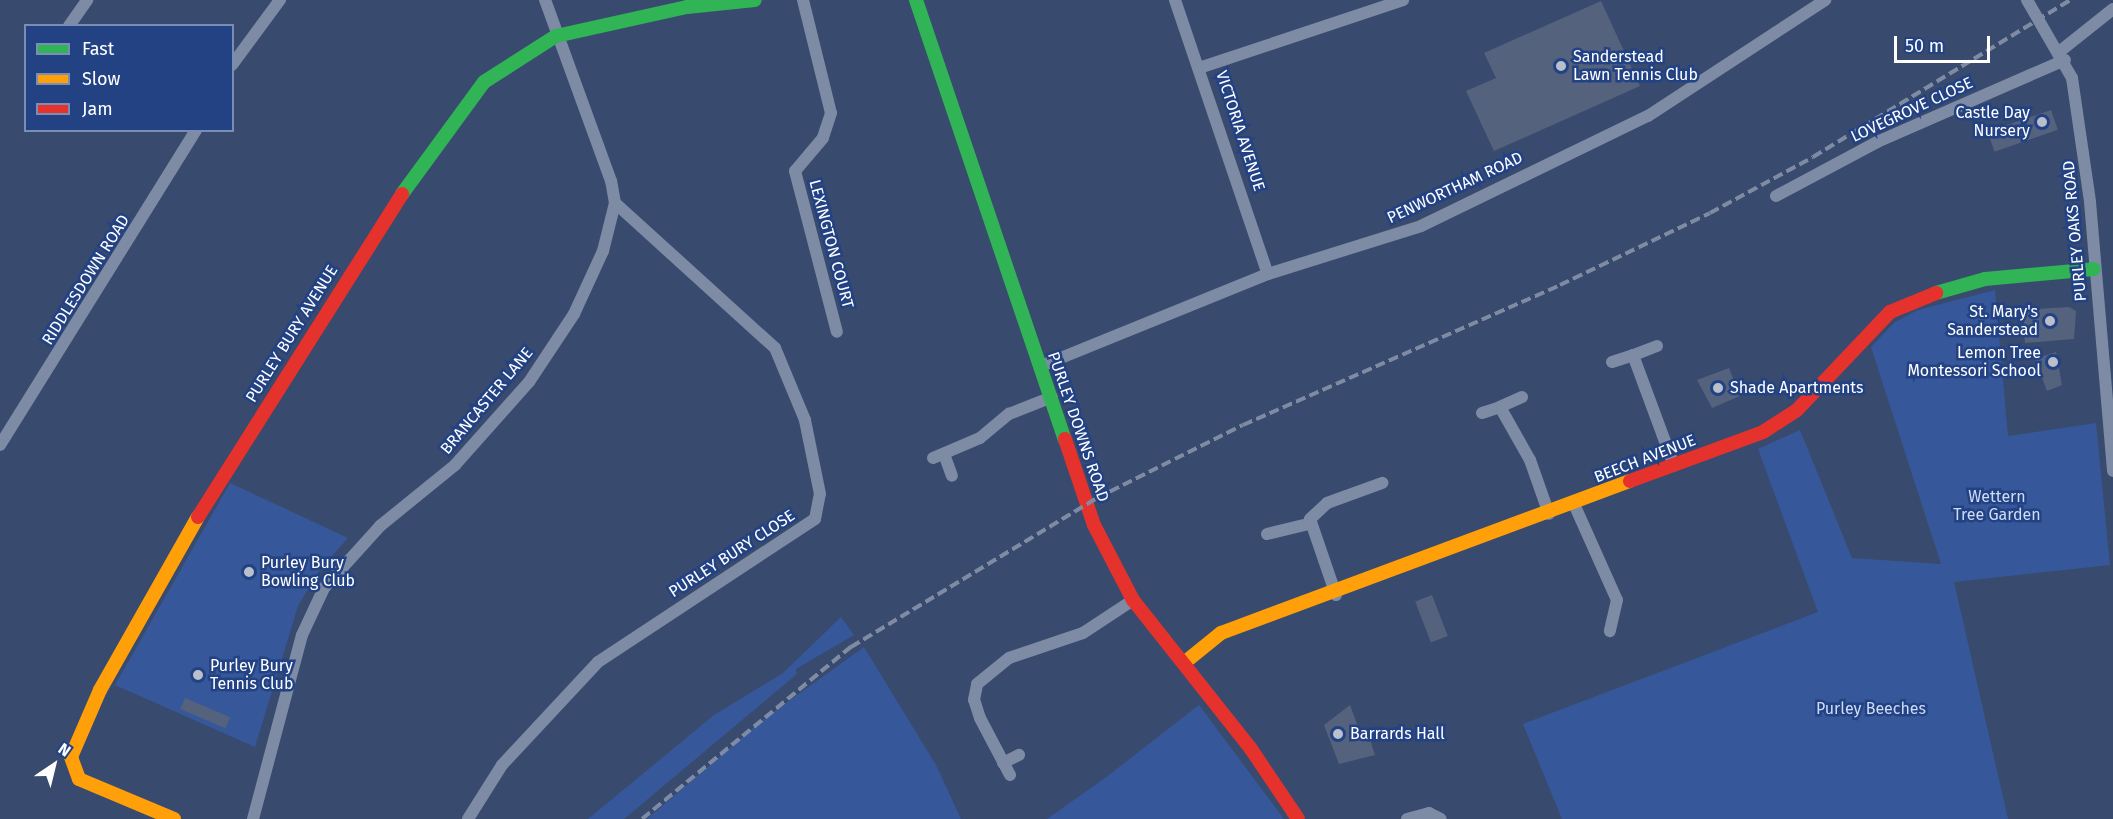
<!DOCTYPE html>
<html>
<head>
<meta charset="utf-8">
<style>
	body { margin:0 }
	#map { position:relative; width:2113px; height:819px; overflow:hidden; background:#384a6e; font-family:"Fira Sans",sans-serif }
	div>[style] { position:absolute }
	.green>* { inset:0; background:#36589a }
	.building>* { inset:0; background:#54627e; transform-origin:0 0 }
	.street>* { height:12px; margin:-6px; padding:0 6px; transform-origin:6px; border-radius:6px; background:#7e8ba4 }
	.fast>* { height:14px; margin:-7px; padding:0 7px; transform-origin:7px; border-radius:7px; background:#30b455 }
	.slow>* { height:14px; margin:-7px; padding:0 7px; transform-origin:7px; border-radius:7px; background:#ff9f0a }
	.jam>* { height:14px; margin:-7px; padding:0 7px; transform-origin:7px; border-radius:7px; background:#e5322d }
	.rail>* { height:4px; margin-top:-2px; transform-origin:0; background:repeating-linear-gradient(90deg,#7f8ba3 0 10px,transparent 0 14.5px) }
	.dots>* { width:16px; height:16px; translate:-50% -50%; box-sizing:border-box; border:3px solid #224284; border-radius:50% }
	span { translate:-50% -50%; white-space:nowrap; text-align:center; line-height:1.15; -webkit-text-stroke:5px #224284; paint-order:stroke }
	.poi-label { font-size:16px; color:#fff }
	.left { translate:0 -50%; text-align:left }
	.right { translate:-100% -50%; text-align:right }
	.street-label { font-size:16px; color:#fff }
	.park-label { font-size:16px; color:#cedcf6 }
	.legend { position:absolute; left:24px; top:24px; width:210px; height:108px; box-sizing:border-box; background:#224284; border:2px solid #7a8eb5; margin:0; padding:8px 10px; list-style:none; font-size:18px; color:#fff }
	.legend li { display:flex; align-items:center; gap:12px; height:30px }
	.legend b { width:30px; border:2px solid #7a8eb5 }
	.north { position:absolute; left:24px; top:735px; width:60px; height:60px; -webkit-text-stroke:4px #224284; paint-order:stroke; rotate:35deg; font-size:16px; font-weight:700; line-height:24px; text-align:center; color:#fff }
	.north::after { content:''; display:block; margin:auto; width:21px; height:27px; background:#fff; clip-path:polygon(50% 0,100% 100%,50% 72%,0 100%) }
	.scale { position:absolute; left:1894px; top:36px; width:96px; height:27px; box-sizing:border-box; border:3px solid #fff; border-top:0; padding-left:8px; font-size:18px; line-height:21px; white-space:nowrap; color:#fff; -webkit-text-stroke:4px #224284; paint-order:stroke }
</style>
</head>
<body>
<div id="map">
	<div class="green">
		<div style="clip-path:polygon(1995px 290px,2008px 436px,2096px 423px,2110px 565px,1954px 582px,2008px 819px,1562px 819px,1523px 724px,1818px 612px,1758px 449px,1800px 430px,1852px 558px,1941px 564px,1871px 347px,1895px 322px,1918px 310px)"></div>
		<div style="clip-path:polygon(230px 483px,348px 538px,320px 569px,298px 606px,255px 747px,115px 685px)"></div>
		<div style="clip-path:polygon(841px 617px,854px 635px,796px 669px,797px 674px,624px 819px,588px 819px,714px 715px,783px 673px)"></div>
		<div style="clip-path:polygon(864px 647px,936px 765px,961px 819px,647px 819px,765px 718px)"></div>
		<div style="clip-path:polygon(1199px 705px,1284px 819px,1047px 819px,1105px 778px)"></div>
	</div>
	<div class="building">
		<div style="clip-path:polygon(1601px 1px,1640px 86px,1494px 151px,1466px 91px,1496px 78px,1484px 53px)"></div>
		<div style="left:2051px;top:110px;width:21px;height:67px;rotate:71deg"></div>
		<div style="clip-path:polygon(2069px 307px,2076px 311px,2074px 339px,2025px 343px,2022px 310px)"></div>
		<div style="clip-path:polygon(2056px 352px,2062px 385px,2047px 391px,2035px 359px)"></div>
		<div style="clip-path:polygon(1729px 368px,1740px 396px,1712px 408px,1697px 380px)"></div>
		<div style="left:1432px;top:595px;width:44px;height:18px;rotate:69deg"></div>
		<div style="left:185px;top:698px;width:49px;height:12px;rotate:23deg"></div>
		<div style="clip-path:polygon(1350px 705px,1361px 735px,1368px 733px,1375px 755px,1339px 764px,1324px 725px)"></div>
	</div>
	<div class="street">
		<div style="left:803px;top:0;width:116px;rotate:76.1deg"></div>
		<div style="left:831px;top:113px;width:26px;rotate:108deg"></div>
		<div style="left:823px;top:138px;width:43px;rotate:130.3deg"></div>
		<div style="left:795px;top:171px;width:166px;rotate:75.4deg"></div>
		<div style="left:1175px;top:0;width:289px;rotate:71.3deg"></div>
		<div style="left:2027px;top:0;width:90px;rotate:60deg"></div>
		<div style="left:2072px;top:78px;width:125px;rotate:81.7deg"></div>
		<div style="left:2090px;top:202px;width:270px;rotate:85.1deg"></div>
		<div style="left:69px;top:26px;width:32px;rotate:-55deg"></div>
		<div style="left:2059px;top:52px;width:69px;rotate:-38.5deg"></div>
		<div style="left:232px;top:65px;width:81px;rotate:-53.6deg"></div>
		<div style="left:1202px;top:67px;width:212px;rotate:-18.4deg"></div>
		<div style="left:1776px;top:196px;width:115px;rotate:-28.1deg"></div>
		<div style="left:1877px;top:142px;width:205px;rotate:-23.6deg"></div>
		<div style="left:1657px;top:346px;width:26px;rotate:159deg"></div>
		<div style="left:1633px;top:355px;width:118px;rotate:69.7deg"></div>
		<div style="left:1612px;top:362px;width:22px;rotate:-18deg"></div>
		<div style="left:1041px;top:366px;width:245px;rotate:-22.1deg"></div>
		<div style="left:1268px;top:274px;width:160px;rotate:-17.4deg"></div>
		<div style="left:1421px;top:226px;width:252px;rotate:-25.9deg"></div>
		<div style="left:1648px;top:116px;width:212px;rotate:-33.2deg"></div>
		<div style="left:1522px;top:397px;width:24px;rotate:156deg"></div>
		<div style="left:1500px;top:407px;width:61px;rotate:60.5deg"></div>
		<div style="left:1530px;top:460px;width:57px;rotate:70.6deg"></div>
		<div style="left:1482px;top:413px;width:19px;rotate:-18deg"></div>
		<div style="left:0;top:445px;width:371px;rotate:-58.1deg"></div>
		<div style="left:944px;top:454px;width:23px;rotate:70deg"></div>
		<div style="left:933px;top:458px;width:51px;rotate:-23.1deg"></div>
		<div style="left:980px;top:438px;width:38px;rotate:-40deg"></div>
		<div style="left:1009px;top:414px;width:46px;rotate:-21.6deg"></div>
		<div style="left:1574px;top:504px;width:105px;rotate:65.9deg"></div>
		<div style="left:1617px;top:600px;width:32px;rotate:103deg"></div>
		<div style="left:1267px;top:534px;width:42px;rotate:-13.7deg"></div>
		<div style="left:1336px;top:595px;width:80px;rotate:-108.9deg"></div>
		<div style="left:1310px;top:519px;width:23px;rotate:-43deg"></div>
		<div style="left:1327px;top:503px;width:59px;rotate:-20deg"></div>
		<div style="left:1003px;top:763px;width:18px;rotate:-27deg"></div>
		<div style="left:1010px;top:775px;width:64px;rotate:-117.8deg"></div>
		<div style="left:980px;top:718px;width:19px;rotate:-108deg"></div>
		<div style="left:974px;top:700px;width:16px;rotate:-79deg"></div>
		<div style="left:977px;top:684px;width:41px;rotate:-39.1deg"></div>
		<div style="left:1009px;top:658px;width:78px;rotate:-18.7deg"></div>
		<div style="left:1083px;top:633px;width:60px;rotate:-33.4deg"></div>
		<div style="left:253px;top:819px;width:190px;rotate:-75.1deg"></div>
		<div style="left:302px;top:635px;width:52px;rotate:-64.9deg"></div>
		<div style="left:324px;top:588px;width:84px;rotate:-47.9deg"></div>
		<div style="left:380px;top:526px;width:97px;rotate:-39.1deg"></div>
		<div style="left:455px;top:465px;width:111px;rotate:-48.3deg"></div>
		<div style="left:529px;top:382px;width:82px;rotate:-56.5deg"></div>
		<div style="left:574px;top:314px;width:69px;rotate:-65.3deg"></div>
		<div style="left:603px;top:251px;width:49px;rotate:-76deg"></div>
		<div style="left:615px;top:203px;width:22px;rotate:-100deg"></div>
		<div style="left:611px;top:181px;width:193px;rotate:-110deg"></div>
		<div style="left:468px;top:819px;width:64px;rotate:-57.8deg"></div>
		<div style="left:502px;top:765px;width:141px;rotate:-47deg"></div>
		<div style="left:598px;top:662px;width:260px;rotate:-33.4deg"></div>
		<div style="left:815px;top:519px;width:25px;rotate:-79deg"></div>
		<div style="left:820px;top:494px;width:76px;rotate:-101.5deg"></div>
		<div style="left:805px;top:420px;width:78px;rotate:-112.6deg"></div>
		<div style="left:775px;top:348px;width:216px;rotate:-137.8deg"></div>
		<div style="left:1407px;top:819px;width:23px;rotate:-15deg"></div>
		<div style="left:1429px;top:813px;width:13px;rotate:27deg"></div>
	</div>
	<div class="fast">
		<div style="left:916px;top:0;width:464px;rotate:71.3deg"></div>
		<div style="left:402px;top:194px;width:139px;rotate:-53.8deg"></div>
		<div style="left:484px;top:82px;width:85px;rotate:-32.6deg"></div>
		<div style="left:556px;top:36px;width:134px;rotate:-12.5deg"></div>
		<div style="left:687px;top:7px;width:68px;rotate:-5.9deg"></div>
		<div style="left:1936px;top:293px;width:51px;rotate:-15.9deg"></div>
		<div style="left:1985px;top:279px;width:109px;rotate:-5.2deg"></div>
	</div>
	<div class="slow">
		<div style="left:1184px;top:663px;width:48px;rotate:-39deg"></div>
		<div style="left:1221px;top:633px;width:436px;rotate:-20.4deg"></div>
		<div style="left:174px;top:819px;width:103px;rotate:-157.2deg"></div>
		<div style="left:79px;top:779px;width:23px;rotate:-110deg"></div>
		<div style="left:71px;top:757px;width:73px;rotate:-66.6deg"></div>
		<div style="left:100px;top:690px;width:199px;rotate:-60.5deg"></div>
	</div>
	<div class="jam">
		<div style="left:1065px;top:439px;width:91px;rotate:71.4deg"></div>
		<div style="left:1094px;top:525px;width:85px;rotate:62.5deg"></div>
		<div style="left:1133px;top:600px;width:190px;rotate:51.6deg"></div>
		<div style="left:1251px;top:749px;width:84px;rotate:56.1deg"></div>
		<div style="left:1630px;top:481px;width:142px;rotate:-20.2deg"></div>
		<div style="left:1763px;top:432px;width:40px;rotate:-32.9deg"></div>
		<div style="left:1797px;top:410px;width:135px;rotate:-46.5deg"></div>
		<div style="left:1890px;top:312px;width:50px;rotate:-22.4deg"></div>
		<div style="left:198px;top:517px;width:382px;rotate:-57.7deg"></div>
	</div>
	<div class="rail">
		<div style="left:642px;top:819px;width:271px;rotate:-39.5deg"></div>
		<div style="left:851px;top:647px;width:288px;rotate:-31.2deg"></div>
		<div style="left:1097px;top:498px;width:163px;rotate:-26.6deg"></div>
		<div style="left:1243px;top:425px;width:347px;rotate:-23.8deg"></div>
		<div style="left:1560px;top:285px;width:166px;rotate:-25.6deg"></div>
		<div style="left:1710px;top:213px;width:117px;rotate:-28.5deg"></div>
		<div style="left:1813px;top:157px;width:301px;rotate:-31.4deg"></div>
	</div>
	<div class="dots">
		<div style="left:1561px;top:66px;background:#b9c0cc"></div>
		<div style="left:2042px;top:122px;background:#b9c0cc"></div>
		<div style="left:2050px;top:321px;background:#b9c0cc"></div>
		<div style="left:2053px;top:362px;background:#b9c0cc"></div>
		<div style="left:1718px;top:388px;background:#b9c0cc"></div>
		<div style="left:249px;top:572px;background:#b9c0cc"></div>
		<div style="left:198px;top:675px;background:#b9c0cc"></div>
		<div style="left:1338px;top:734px;background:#b9c0cc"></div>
	</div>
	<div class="poi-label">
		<span class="left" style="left:1573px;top:66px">Sanderstead<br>Lawn Tennis Club</span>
		<span class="right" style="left:2030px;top:122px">Castle Day<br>Nursery</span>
		<span class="right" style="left:2038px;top:321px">St. Mary's<br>Sanderstead</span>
		<span class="right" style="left:2041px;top:362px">Lemon Tree<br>Montessori School</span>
		<span class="left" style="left:1730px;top:388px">Shade Apartments</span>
		<span class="left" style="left:261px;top:572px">Purley Bury<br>Bowling Club</span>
		<span class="left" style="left:210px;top:675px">Purley Bury<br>Tennis Club</span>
		<span class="left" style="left:1350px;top:734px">Barrards Hall</span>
	</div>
	<div class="street-label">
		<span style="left:1912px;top:110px;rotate:-25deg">LOVEGROVE CLOSE</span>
		<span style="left:1240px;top:131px;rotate:72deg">VICTORIA AVENUE</span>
		<span style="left:1455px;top:188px;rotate:-25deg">PENWORTHAM ROAD</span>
		<span style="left:2075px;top:231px;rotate:-95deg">PURLEY OAKS ROAD</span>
		<span style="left:831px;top:244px;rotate:75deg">LEXINGTON COURT</span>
		<span style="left:86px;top:280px;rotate:-58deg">RIDDLESDOWN ROAD</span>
		<span style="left:292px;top:334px;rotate:-58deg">PURLEY BURY AVENUE</span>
		<span style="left:487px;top:401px;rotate:-50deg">BRANCASTER LANE</span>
		<span style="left:1078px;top:427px;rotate:71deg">PURLEY DOWNS ROAD</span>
		<span style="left:1645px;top:459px;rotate:-21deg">BEECH AVENUE</span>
		<span style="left:732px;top:554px;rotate:-33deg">PURLEY BURY CLOSE</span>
	</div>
	<div class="park-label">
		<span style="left:1997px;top:506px">Wettern<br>Tree Garden</span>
		<span style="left:1871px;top:709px">Purley Beeches</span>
	</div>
	<ul class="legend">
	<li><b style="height:8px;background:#30b455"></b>Fast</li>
	<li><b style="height:8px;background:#ff9f0a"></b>Slow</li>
	<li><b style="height:8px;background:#e5322d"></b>Jam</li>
	</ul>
	<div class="north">N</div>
	<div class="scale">50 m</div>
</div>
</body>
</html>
